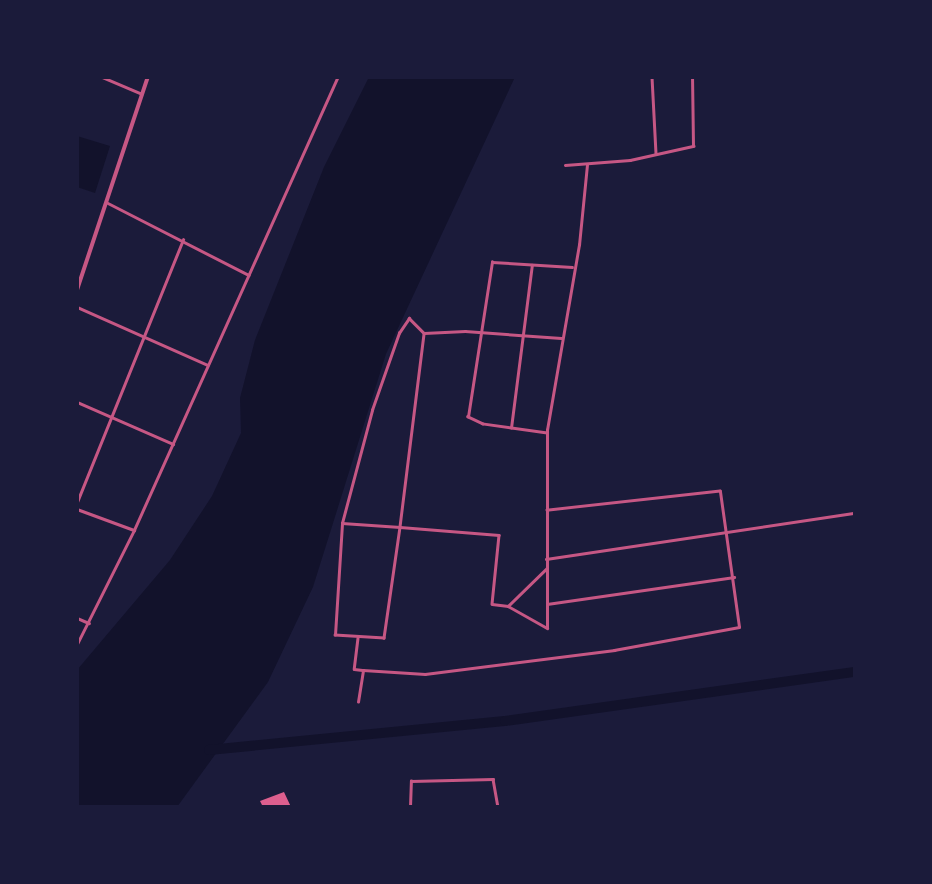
<!DOCTYPE html>
<html>
<head>
<meta charset="utf-8">
<style>
	body { margin:0 }
	#map { position:relative; width:932px; height:884px; overflow:hidden; background:#1b1b3a; font-family:"DejaVu Sans",sans-serif }
	div>[style] { position:absolute }
	.water>* { inset:0; background:#12122b }
	.river>* { height:10px; margin:-5px; padding:0 5px; transform-origin:5px; border-radius:5px; background:#12122b }
	.building>* { inset:0; background:#dd5f8e }
	.minor>* { height:2.5px; margin:-1.25px; padding:0 1.25px; transform-origin:1.25px; border-radius:1.25px; background:#c65784 }
	.tertiary>* { height:3.5px; margin:-1.75px; padding:0 1.75px; transform-origin:1.75px; border-radius:1.75px; background:#c65784 }
	span { translate:-50% -50%; white-space:nowrap; text-align:center; line-height:1.15; -webkit-text-stroke:5px #1b1b3a; paint-order:stroke }
	.frame { position:absolute; inset:0; border:79px solid #1b1b3a; pointer-events:none }
</style>
</head>
<body>
<div id="map">
	<div class="water">
		<div style="clip-path:polygon(369px 77px,515px 77px,386px 354px,313px 587px,268px 682px,177px 807px,77px 807px,77px 670px,170px 560px,212px 496px,241px 433px,240px 398px,255px 340px,324px 167px)"></div>
		<div style="clip-path:polygon(77px 136px,110px 146px,95px 193px,77px 187px)"></div>
	</div>
	<div class="river">
		<div style="left:209px;top:750px;width:297px;rotate:-5.6deg"></div>
		<div style="left:505px;top:721px;width:353px;rotate:-8deg"></div>
	</div>
	<div class="building">
		<div style="clip-path:polygon(284px 792px,291px 807px,263px 807px,260px 801px)"></div>
	</div>
	<div class="minor">
		<div style="left:102px;top:77px;width:43px;rotate:23deg"></div>
		<div style="left:652px;top:77px;width:77px;rotate:87deg"></div>
		<div style="left:565px;top:165px;width:65px;rotate:-4.4deg"></div>
		<div style="left:630px;top:160px;width:65px;rotate:-12.5deg"></div>
		<div style="left:693px;top:146px;width:69px;rotate:-90.8deg"></div>
		<div style="left:108px;top:203px;width:158px;rotate:27.1deg"></div>
		<div style="left:77px;top:307px;width:143px;rotate:23.9deg"></div>
		<div style="left:424px;top:334px;width:194px;rotate:97.1deg"></div>
		<div style="left:400px;top:527px;width:99px;rotate:4.6deg"></div>
		<div style="left:499px;top:535px;width:69px;rotate:95.8deg"></div>
		<div style="left:492px;top:604px;width:16px;rotate:7deg"></div>
		<div style="left:508px;top:606px;width:54px;rotate:-44.3deg"></div>
		<div style="left:77px;top:402px;width:105px;rotate:23.6deg"></div>
		<div style="left:511px;top:428px;width:164px;rotate:-82.7deg"></div>
		<div style="left:547px;top:433px;width:65px;rotate:-172deg"></div>
		<div style="left:483px;top:424px;width:17px;rotate:-155deg"></div>
		<div style="left:468px;top:417px;width:157px;rotate:-81.2deg"></div>
		<div style="left:492px;top:262px;width:80px;rotate:3.6deg"></div>
		<div style="left:77px;top:502px;width:283px;rotate:-68deg"></div>
		<div style="left:77px;top:509px;width:61px;rotate:20.2deg"></div>
		<div style="left:342px;top:523px;width:58px;rotate:3.9deg"></div>
		<div style="left:400px;top:527px;width:112px;rotate:98.2deg"></div>
		<div style="left:384px;top:638px;width:49px;rotate:-176.5deg"></div>
		<div style="left:335px;top:635px;width:112px;rotate:-86.4deg"></div>
		<div style="left:342px;top:523px;width:117px;rotate:-75.1deg"></div>
		<div style="left:372px;top:410px;width:82px;rotate:-70.7deg"></div>
		<div style="left:399px;top:333px;width:18px;rotate:-56deg"></div>
		<div style="left:409px;top:318px;width:21px;rotate:45deg"></div>
		<div style="left:424px;top:333px;width:41px;rotate:-2.8deg"></div>
		<div style="left:465px;top:331px;width:96px;rotate:4.2deg"></div>
		<div style="left:546px;top:559px;width:312px;rotate:-8.5deg"></div>
		<div style="left:547px;top:604px;width:189px;rotate:-8.2deg"></div>
		<div style="left:508px;top:606px;width:45px;rotate:29.4deg"></div>
		<div style="left:547px;top:628px;width:198px;rotate:-90deg"></div>
		<div style="left:547px;top:430px;width:188px;rotate:-80.2deg"></div>
		<div style="left:579px;top:245px;width:80px;rotate:-84.3deg"></div>
		<div style="left:77px;top:618px;width:13px;rotate:23deg"></div>
		<div style="left:358px;top:638px;width:31px;rotate:97deg"></div>
		<div style="left:354px;top:669px;width:8px;rotate:7deg"></div>
		<div style="left:77px;top:644px;width:127px;rotate:-63.4deg"></div>
		<div style="left:134px;top:530px;width:497px;rotate:-65.8deg"></div>
		<div style="left:358px;top:702px;width:32px;rotate:-81deg"></div>
		<div style="left:363px;top:670px;width:62px;rotate:3.7deg"></div>
		<div style="left:425px;top:674px;width:191px;rotate:-7.2deg"></div>
		<div style="left:614px;top:650px;width:127px;rotate:-10.4deg"></div>
		<div style="left:739px;top:627px;width:137px;rotate:-98deg"></div>
		<div style="left:720px;top:491px;width:174px;rotate:173.7deg"></div>
		<div style="left:410px;top:807px;width:26px;rotate:-88deg"></div>
		<div style="left:411px;top:781px;width:82px;rotate:-1.4deg"></div>
		<div style="left:493px;top:779px;width:28px;rotate:80deg"></div>
	</div>
	<div class="tertiary">
		<div style="left:77px;top:290px;width:225px;rotate:-71.6deg"></div>
	</div>
	<div class="frame"></div>
</div>
</body>
</html>
